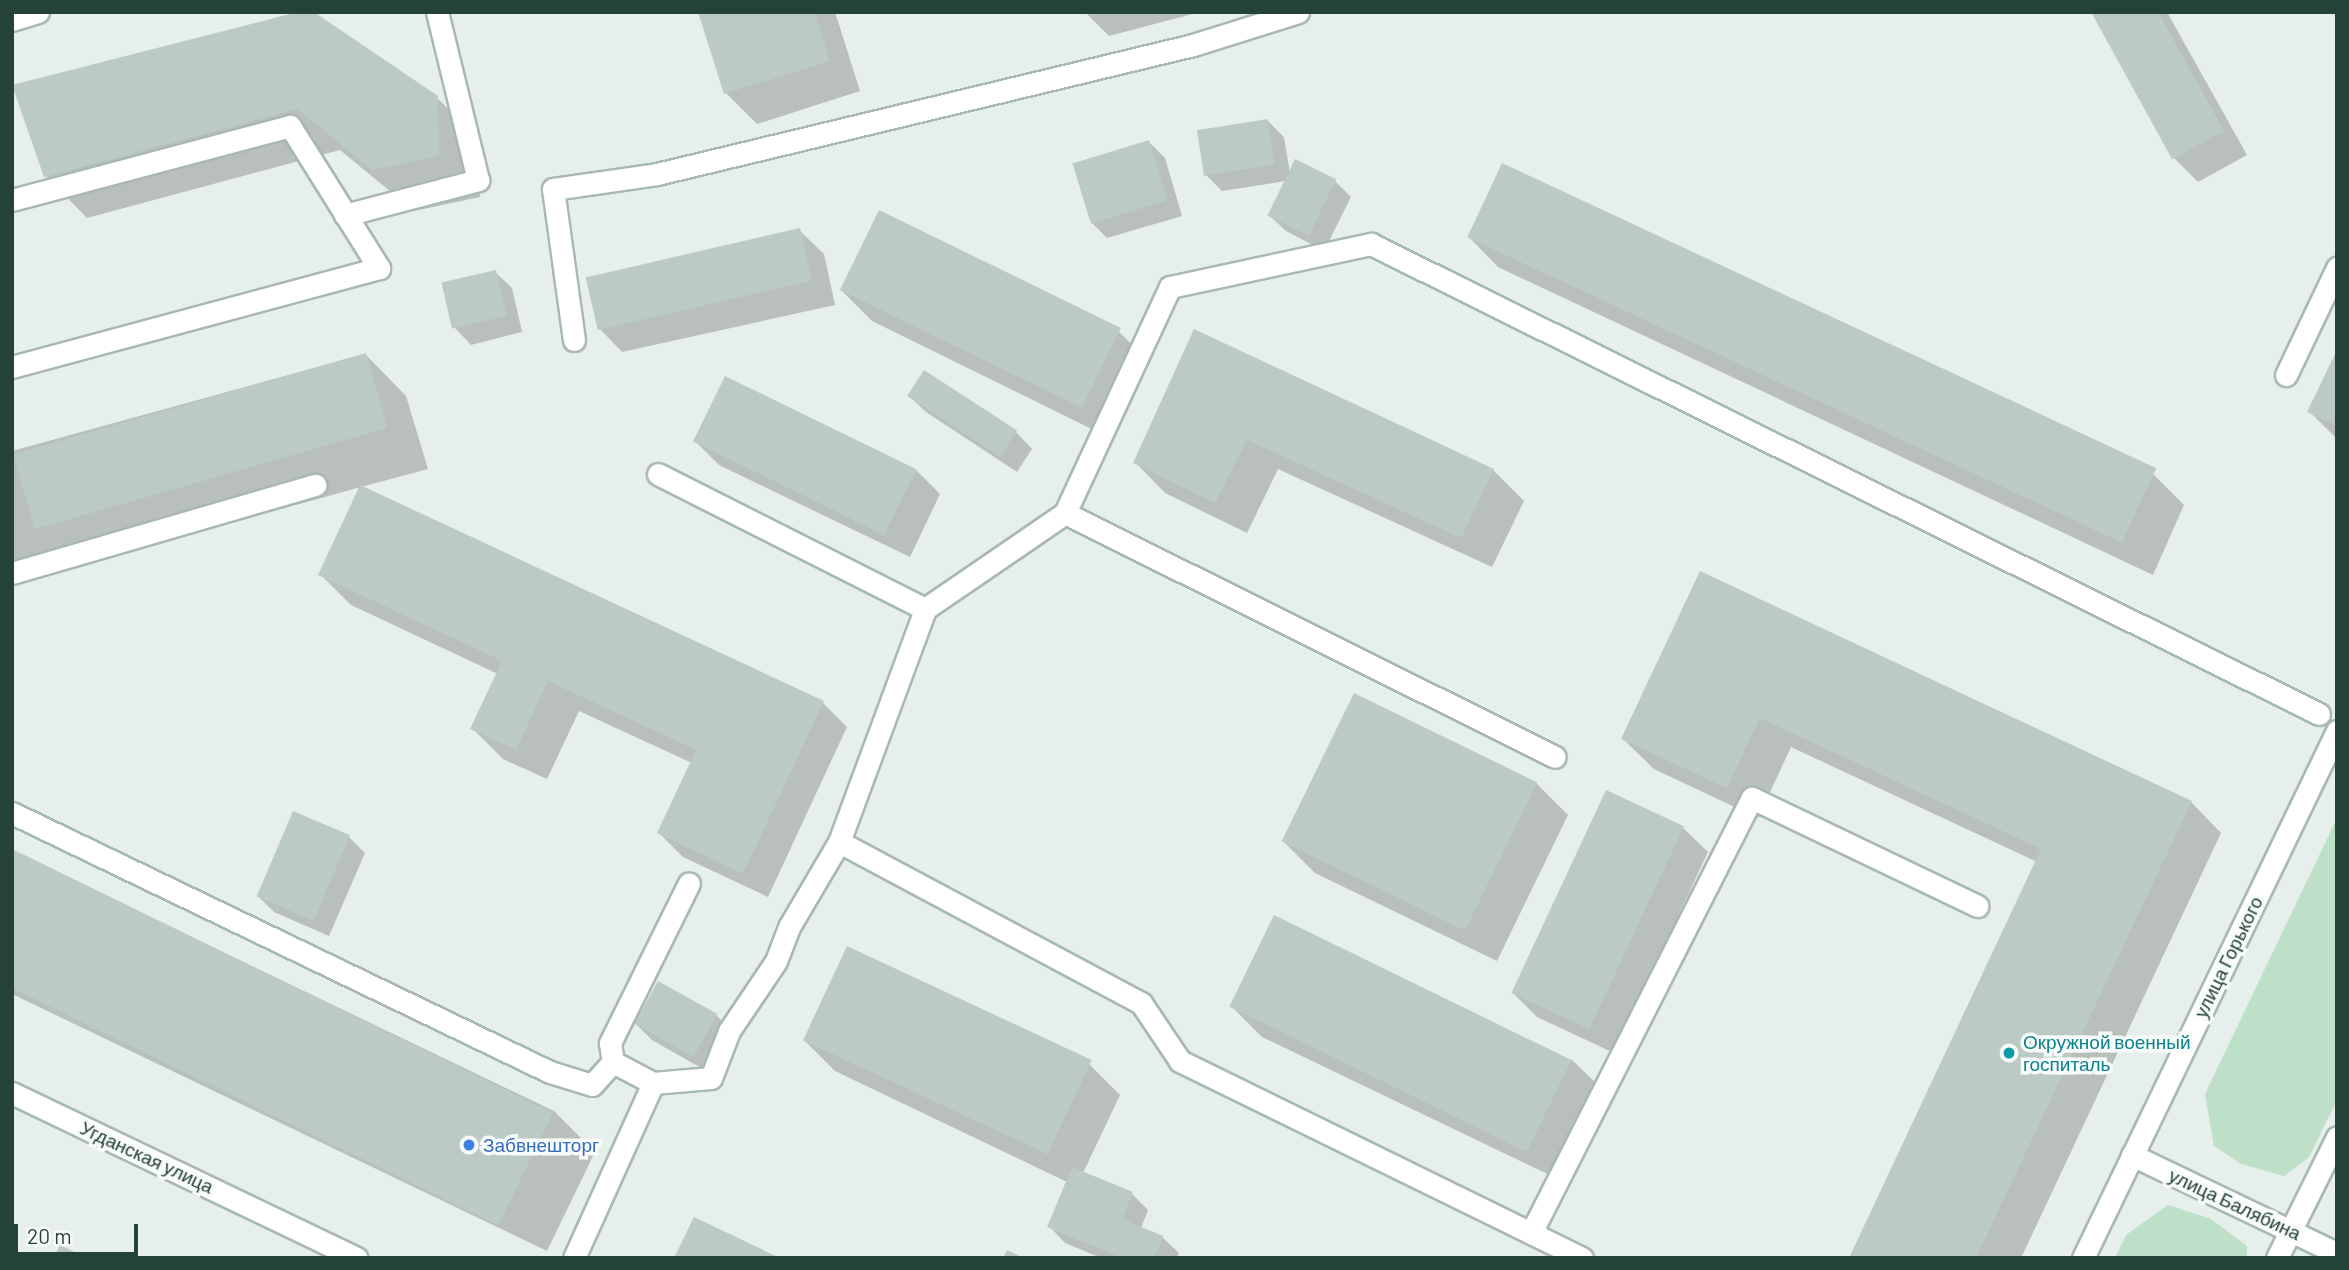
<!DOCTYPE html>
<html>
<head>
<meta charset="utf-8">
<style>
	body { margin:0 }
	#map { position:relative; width:2349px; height:1270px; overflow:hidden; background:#e6efeb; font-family:Barlow,sans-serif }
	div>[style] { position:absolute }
	.green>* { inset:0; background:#bfe0c8 }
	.shadow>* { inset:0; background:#0003 }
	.building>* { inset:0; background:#bbcac4; transform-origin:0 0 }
	.roads { filter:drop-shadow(2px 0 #a8b8b2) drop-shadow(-2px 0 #a8b8b2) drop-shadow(0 2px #a8b8b2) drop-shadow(0 -2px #a8b8b2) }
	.minor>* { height:21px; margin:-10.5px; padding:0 10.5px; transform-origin:10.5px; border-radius:10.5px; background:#fff }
	.dots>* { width:19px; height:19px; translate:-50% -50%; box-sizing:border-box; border:4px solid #f7fbf9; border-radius:50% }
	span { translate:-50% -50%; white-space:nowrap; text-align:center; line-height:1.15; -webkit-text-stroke:7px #f7fbf9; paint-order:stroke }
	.street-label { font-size:19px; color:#24423a }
	.culture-label { font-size:19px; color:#0d838f }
	.left { translate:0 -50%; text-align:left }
	.shop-label { font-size:19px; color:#366cbe }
	.frame { position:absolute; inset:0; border:14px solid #24423a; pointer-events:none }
	.scale { position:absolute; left:14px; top:1224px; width:124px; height:32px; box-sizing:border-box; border:4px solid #24423a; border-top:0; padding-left:9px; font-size:21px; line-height:24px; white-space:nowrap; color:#24423a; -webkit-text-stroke:5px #f7fbf9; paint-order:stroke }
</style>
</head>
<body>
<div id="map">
	<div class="green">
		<div style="clip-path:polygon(2337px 818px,2337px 1100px,2309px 1157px,2284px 1176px,2241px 1164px,2214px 1146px,2205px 1094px)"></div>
		<div style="clip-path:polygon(2168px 1205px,2211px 1219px,2247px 1246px,2247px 1258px,2115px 1258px,2126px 1235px)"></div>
	</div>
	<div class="shadow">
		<div style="clip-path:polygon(700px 12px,835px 12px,860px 91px,757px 124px,726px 93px)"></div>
		<div style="clip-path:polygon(1085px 12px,1200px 12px,1109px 36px)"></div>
		<div style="clip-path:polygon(2093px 12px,2167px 12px,2247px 155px,2198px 182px,2174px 158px)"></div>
		<div style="clip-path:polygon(14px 87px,437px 98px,479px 139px,480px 197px,414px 211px,340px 150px,87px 218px,46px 176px)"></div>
		<div style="clip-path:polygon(1268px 121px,1284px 137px,1290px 174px,1335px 181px,1351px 197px,1324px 251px,1286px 231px,1269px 215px,1286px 181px,1222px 191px,1206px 175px)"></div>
		<div style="clip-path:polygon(1149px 142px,1165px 158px,1182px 216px,1107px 238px,1090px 221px)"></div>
		<div style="clip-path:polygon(799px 230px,824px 254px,835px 305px,622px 352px,598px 327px)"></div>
		<div style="clip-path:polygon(1468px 236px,2153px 474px,2184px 505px,2153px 575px,1498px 267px)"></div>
		<div style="clip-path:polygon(495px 272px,512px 288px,522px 332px,471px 345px,455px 328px)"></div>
		<div style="clip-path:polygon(841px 290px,1119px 332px,1150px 362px,1112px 439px,872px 321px)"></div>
		<div style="clip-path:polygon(1195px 332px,1493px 470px,1524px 501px,1492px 567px,1278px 469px,1247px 533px,1165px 493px,1135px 462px)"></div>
		<div style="clip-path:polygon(365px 354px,406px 396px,428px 469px,361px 487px,823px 703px,847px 727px,768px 897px,683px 857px,659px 833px,692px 763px,579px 711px,547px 779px,503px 759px,472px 728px,498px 674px,351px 605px,320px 574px,361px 487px,12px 583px,12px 451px)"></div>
		<div style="clip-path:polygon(2337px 354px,2337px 439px,2309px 411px)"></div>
		<div style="clip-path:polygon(726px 378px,916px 470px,940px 494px,910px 557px,719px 465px,695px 441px)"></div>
		<div style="clip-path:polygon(909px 396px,1016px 432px,1032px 449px,1017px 472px,926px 412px)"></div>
		<div style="clip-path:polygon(1701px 573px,2191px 802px,2221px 833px,2021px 1258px,1851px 1258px,2037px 862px,1791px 747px,1758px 818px,1654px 769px,1623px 739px)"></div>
		<div style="clip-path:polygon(1537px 784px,1568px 815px,1497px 961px,1315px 873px,1284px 842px)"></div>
		<div style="clip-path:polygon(1607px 792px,1683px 828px,1708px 852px,1614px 1053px,1537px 1017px,1513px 993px)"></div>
		<div style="clip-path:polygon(349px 837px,365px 853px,329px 936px,274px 912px,258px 896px)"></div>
		<div style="clip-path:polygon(12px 851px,554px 1111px,595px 1152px,547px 1251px,12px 994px)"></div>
		<div style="clip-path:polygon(1231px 1006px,1572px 1060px,1603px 1090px,1560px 1180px,1262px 1037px)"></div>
		<div style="clip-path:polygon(717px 1016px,733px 1032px,710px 1073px,652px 1040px,636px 1024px)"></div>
		<div style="clip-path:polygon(804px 1040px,1089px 1064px,1120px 1095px,1083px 1173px,1132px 1194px,1148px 1210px,1141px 1228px,1162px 1237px,1179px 1253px,1177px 1258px,1101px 1258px,1065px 1243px,1049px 1226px,1067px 1182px,835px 1071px)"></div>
	</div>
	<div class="building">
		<div style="clip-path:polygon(298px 12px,314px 12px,438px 96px,439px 156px,372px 170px,298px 109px,44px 177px,12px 85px)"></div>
		<div style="clip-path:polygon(698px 12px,815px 12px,830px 61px,724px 94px)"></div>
		<div style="clip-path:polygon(2091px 12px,2158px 12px,2224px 131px,2172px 159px)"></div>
		<div style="left:1268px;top:119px;width:46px;height:72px;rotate:81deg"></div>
		<div style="left:1149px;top:140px;width:63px;height:80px;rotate:73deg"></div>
		<div style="left:1295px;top:159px;width:46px;height:63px;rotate:26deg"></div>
		<div style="left:1502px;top:163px;width:722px;height:82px;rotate:25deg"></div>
		<div style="left:879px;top:210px;width:269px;height:89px;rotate:26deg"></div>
		<div style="left:800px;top:228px;width:54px;height:220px;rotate:77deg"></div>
		<div style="left:496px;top:270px;width:47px;height:56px;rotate:77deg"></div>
		<div style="clip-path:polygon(1194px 329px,1494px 469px,1461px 538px,1247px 440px,1215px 503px,1133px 463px)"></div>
		<div style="clip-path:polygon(2337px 350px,2337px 426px,2307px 412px)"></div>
		<div style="left:366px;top:353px;width:78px;height:367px;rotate:74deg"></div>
		<div style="left:924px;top:370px;width:111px;height:31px;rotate:33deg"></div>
		<div style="left:725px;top:376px;width:213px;height:73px;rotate:26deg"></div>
		<div style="clip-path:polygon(360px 485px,824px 701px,743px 874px,657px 833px,696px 750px,548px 681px,516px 750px,470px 729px,502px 661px,318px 575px)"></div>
		<div style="clip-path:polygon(1700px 571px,2192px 801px,1976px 1258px,1849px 1258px,2041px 849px,1760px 718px,1727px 788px,1621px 739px)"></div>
		<div style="left:1354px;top:693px;width:204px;height:165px;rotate:26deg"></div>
		<div style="left:1606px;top:790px;width:86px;height:224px;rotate:25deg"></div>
		<div style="left:293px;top:811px;width:62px;height:93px;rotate:23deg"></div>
		<div style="left:12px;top:849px;width:602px;height:125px;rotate:26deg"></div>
		<div style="left:1274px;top:915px;width:331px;height:102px;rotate:26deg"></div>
		<div style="left:847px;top:946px;width:270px;height:104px;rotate:25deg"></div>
		<div style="left:658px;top:981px;width:68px;height:49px;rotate:29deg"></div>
		<div style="clip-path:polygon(1072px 1167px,1133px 1192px,1122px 1219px,1163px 1236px,1154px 1258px,1122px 1258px,1047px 1227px)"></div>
		<div style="clip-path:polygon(694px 1217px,780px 1258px,674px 1258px)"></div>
		<div style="clip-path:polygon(60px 1245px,87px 1258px,53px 1258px)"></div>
		<div style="clip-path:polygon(1007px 1250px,1024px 1258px,1003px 1258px)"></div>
	</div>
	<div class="roads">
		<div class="minor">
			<div style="left:12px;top:20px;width:27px;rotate:-17deg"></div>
			<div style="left:12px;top:200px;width:288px;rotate:-14.9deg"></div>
			<div style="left:290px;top:126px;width:168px;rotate:57.9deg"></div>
			<div style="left:379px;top:268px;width:380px;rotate:164.9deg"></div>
			<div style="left:345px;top:215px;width:138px;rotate:-14.7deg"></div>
			<div style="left:478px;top:180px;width:173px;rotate:-103.7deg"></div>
			<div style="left:574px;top:340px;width:152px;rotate:-97.9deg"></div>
			<div style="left:553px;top:189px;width:105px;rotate:-8.2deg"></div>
			<div style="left:657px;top:174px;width:551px;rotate:-13.53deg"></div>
			<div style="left:1193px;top:45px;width:110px;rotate:-17.4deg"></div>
			<div style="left:2286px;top:375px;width:119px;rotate:-64.5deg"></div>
			<div style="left:658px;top:474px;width:299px;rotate:26.8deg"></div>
			<div style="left:1065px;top:513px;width:547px;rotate:26.47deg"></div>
			<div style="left:12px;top:573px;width:316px;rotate:-16.2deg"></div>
			<div style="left:12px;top:813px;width:597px;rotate:25.71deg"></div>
			<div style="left:550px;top:1072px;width:44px;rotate:17.2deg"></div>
			<div style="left:592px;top:1085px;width:31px;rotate:-48deg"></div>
			<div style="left:653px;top:1083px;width:58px;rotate:-4.9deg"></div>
			<div style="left:711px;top:1078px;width:50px;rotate:-69deg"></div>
			<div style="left:729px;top:1031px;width:84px;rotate:-56.1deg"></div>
			<div style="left:776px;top:961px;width:36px;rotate:-69deg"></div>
			<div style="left:789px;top:927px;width:99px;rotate:-59.5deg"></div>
			<div style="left:12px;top:1093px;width:382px;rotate:25.6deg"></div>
			<div style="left:2132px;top:1155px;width:227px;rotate:25.6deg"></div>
			<div style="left:1531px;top:1233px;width:488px;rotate:-63.1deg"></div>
			<div style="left:1752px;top:798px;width:250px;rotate:25.6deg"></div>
			<div style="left:574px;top:1258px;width:192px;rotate:-65.7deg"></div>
			<div style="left:653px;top:1083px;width:45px;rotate:-152.3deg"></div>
			<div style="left:613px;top:1062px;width:19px;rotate:-99deg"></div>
			<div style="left:610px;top:1043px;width:178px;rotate:-63.7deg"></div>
			<div style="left:1582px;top:1258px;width:448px;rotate:-153.9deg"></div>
			<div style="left:1180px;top:1061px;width:70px;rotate:-123.9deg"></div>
			<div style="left:1141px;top:1003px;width:342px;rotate:-151.9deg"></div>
			<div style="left:839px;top:842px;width:248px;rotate:-69.7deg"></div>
			<div style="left:925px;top:609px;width:170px;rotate:-34.4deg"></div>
			<div style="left:1065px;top:513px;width:249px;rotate:-65.1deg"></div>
			<div style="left:1170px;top:287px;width:206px;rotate:-12.1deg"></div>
			<div style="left:1371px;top:244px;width:1058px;rotate:26.37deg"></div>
			<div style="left:2083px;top:1258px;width:585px;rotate:-64.27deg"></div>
			<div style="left:2277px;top:1258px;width:135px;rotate:-63.6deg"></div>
		</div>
	</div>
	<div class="dots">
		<div style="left:2009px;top:1053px;background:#0f9aa8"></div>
		<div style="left:469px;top:1145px;background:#3f7fe0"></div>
	</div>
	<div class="street-label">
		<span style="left:2228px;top:957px;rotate:-64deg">улица Горького</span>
		<span style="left:147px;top:1157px;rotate:25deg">Угданская улица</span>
		<span style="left:2235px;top:1204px;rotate:25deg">улица Балябина</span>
	</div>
	<div class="culture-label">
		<span class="left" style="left:2023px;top:1053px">Окружной военный<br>госпиталь</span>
	</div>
	<div class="shop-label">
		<span class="left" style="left:483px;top:1145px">Забвнешторг</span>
	</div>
	<div class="frame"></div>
	<div class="scale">20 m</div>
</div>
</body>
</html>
